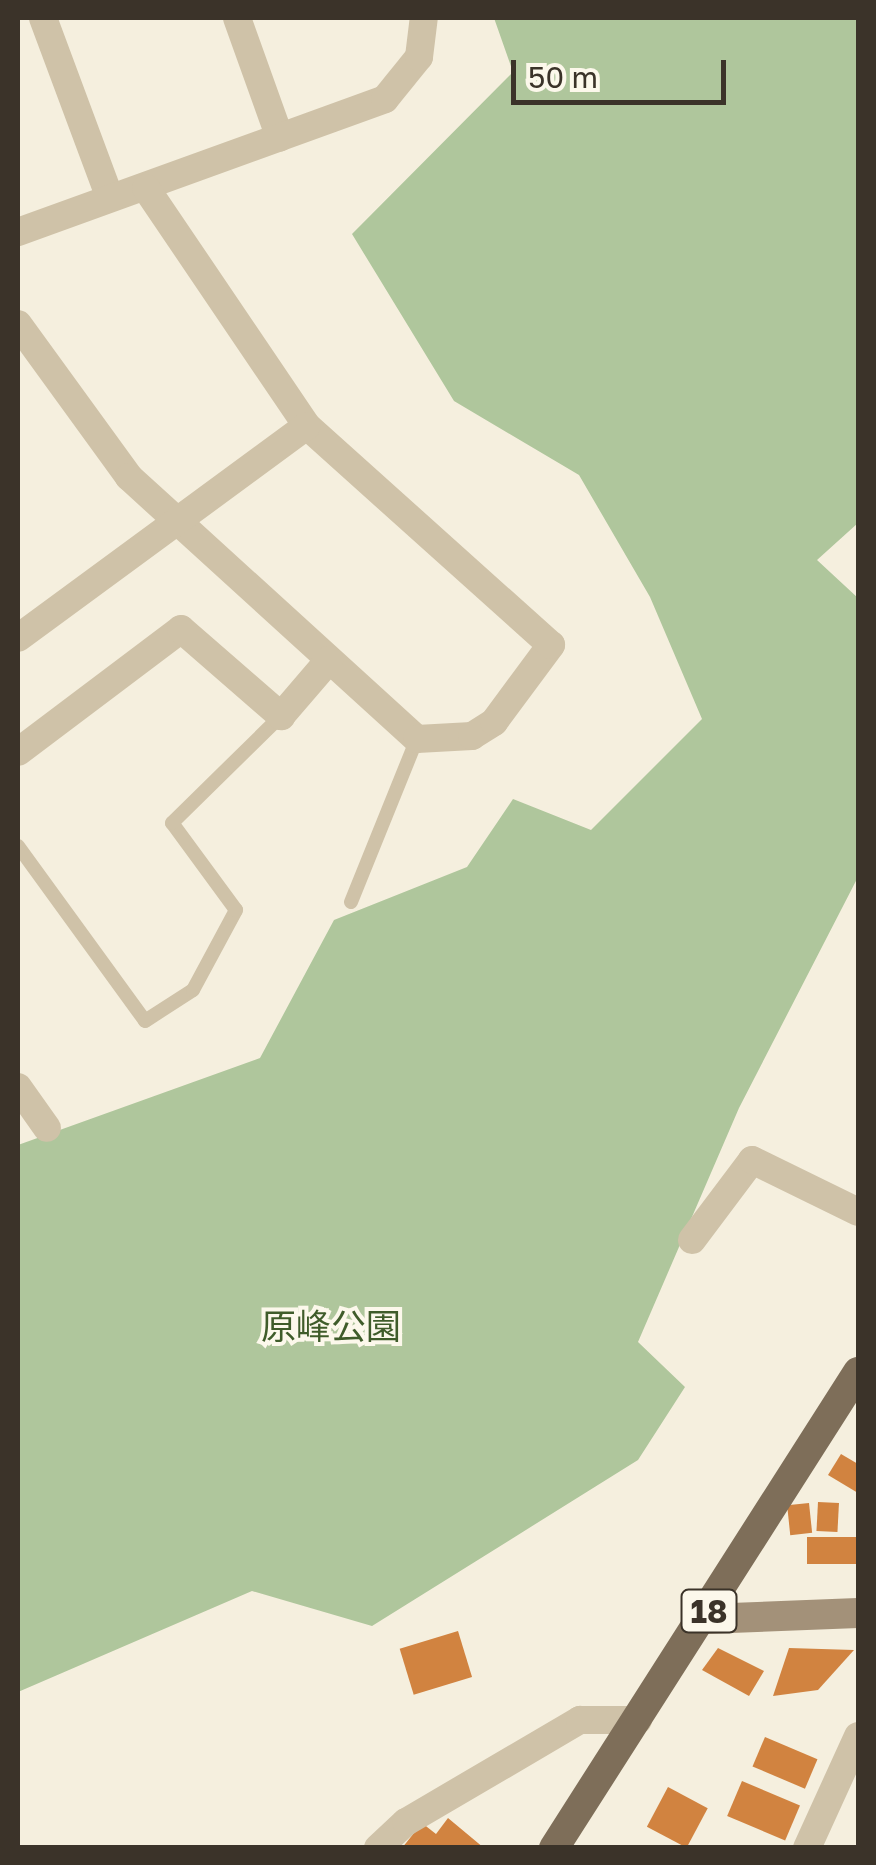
<!DOCTYPE html>
<html>
<head>
<meta charset="utf-8">
<style>
	body { margin:0 }
	#map { position:relative; width:876px; height:1865px; overflow:hidden; background:#f5efde; font-family:"Golos Text","Noto Sans JP",sans-serif }
	div>[style] { position:absolute }
	.green>* { inset:0; background:#afc69c }
	.building>* { inset:0; background:#d18340; transform-origin:0 0 }
	.lane>* { height:14px; margin:-7px; padding:0 7px; transform-origin:7px; border-radius:7px; background:#cfc2a8 }
	.street>* { height:28px; margin:-14px; padding:0 14px; transform-origin:14px; border-radius:14px; background:#cfc2a8 }
	.secondary>* { height:30px; margin:-15px; padding:0 15px; transform-origin:15px; border-radius:15px; background:#a39179 }
	.primary>* { height:30px; margin:-15px; padding:0 15px; transform-origin:15px; border-radius:15px; background:#7e6e59 }
	span { translate:-50% -50%; white-space:nowrap; text-align:center; line-height:1.15; -webkit-text-stroke:8px #fcf8eb; paint-order:stroke }
	.shield-label span { padding:2px 8px; background:#fcf8eb; border:2px solid; border-radius:8px; -webkit-text-stroke-width:0 }
	.shield-label { font-size:32px; color:#3b3329; font-weight:700 }
	.park-label { font-size:35px; color:#3f5c2a }
	.frame { position:absolute; inset:0; border:20px solid #3b3329; pointer-events:none }
	.scale { position:absolute; left:511px; top:60px; width:215px; height:45px; box-sizing:border-box; border:5px solid #3b3329; border-top:0; padding-left:12px; font-size:30px; line-height:35px; white-space:nowrap; color:#3b3329; -webkit-text-stroke:8px #fcf8eb; paint-order:stroke }
</style>
</head>
<body>
<div id="map">
	<div class="green">
		<div style="clip-path:polygon(494px 18px,858px 18px,858px 523px,817px 560px,858px 598px,858px 877px,739px 1108px,638px 1342px,685px 1387px,638px 1460px,372px 1626px,252px 1591px,18px 1692px,18px 1145px,260px 1058px,334px 920px,467px 867px,513px 799px,591px 830px,702px 719px,650px 597px,579px 475px,454px 401px,352px 234px,513px 72px)"></div>
	</div>
	<div class="building">
		<div style="clip-path:polygon(841px 1454px,858px 1464px,858px 1493px,828px 1475px)"></div>
		<div style="left:818px;top:1502px;width:21px;height:29px;rotate:3deg"></div>
		<div style="left:809px;top:1503px;width:30px;height:22px;rotate:84deg"></div>
		<div style="left:858px;top:1537px;width:27px;height:51px;rotate:90deg"></div>
		<div style="left:458px;top:1631px;width:48px;height:61px;rotate:73deg"></div>
		<div style="clip-path:polygon(718px 1648px,764px 1671px,749px 1696px,702px 1670px)"></div>
		<div style="clip-path:polygon(789px 1648px,854px 1650px,818px 1690px,773px 1696px)"></div>
		<div style="left:765px;top:1737px;width:57px;height:32px;rotate:23deg"></div>
		<div style="left:742px;top:1781px;width:63px;height:38px;rotate:23deg"></div>
		<div style="left:668px;top:1787px;width:45px;height:45px;rotate:28deg"></div>
		<div style="clip-path:polygon(448px 1818px,484px 1848px,402px 1848px,422px 1823px,436px 1834px)"></div>
	</div>
	<div class="lane">
		<div style="left:18px;top:846px;width:216px;rotate:54deg"></div>
		<div style="left:145px;top:1021px;width:57px;rotate:-32.9deg"></div>
		<div style="left:193px;top:990px;width:91px;rotate:-61.7deg"></div>
		<div style="left:236px;top:910px;width:108px;rotate:-126.3deg"></div>
		<div style="left:172px;top:823px;width:153px;rotate:-44.5deg"></div>
		<div style="left:351px;top:902px;width:176px;rotate:-68deg"></div>
	</div>
	<div class="street">
		<div style="left:43px;top:18px;width:192px;rotate:69.6deg"></div>
		<div style="left:237px;top:18px;width:127px;rotate:70.3deg"></div>
		<div style="left:18px;top:232px;width:390px;rotate:-19.9deg"></div>
		<div style="left:385px;top:99px;width:54px;rotate:-51deg"></div>
		<div style="left:419px;top:57px;width:39px;rotate:-83deg"></div>
		<div style="left:18px;top:324px;width:189px;rotate:54deg"></div>
		<div style="left:129px;top:477px;width:389px;rotate:42.3deg"></div>
		<div style="left:417px;top:739px;width:55px;rotate:-3.1deg"></div>
		<div style="left:472px;top:736px;width:26px;rotate:-32deg"></div>
		<div style="left:494px;top:722px;width:96px;rotate:-53.5deg"></div>
		<div style="left:551px;top:645px;width:328px;rotate:-138.1deg"></div>
		<div style="left:307px;top:426px;width:287px;rotate:-124.1deg"></div>
		<div style="left:18px;top:638px;width:358px;rotate:-36.3deg"></div>
		<div style="left:18px;top:752px;width:204px;rotate:-37deg"></div>
		<div style="left:181px;top:629px;width:133px;rotate:41deg"></div>
		<div style="left:281px;top:716px;width:74px;rotate:-49.4deg"></div>
		<div style="left:18px;top:1087px;width:50px;rotate:54.7deg"></div>
		<div style="left:692px;top:1240px;width:100px;rotate:-53.1deg"></div>
		<div style="left:752px;top:1160px;width:118px;rotate:26.1deg"></div>
		<div style="left:378px;top:1848px;width:38px;rotate:-43deg"></div>
		<div style="left:406px;top:1822px;width:202px;rotate:-30.4deg"></div>
		<div style="left:580px;top:1720px;width:58px"></div>
		<div style="left:807px;top:1848px;width:123px;rotate:-65.5deg"></div>
	</div>
	<div class="secondary">
		<div style="left:704px;top:1619px;width:154px;rotate:-2.2deg"></div>
	</div>
	<div class="primary">
		<div style="left:554px;top:1848px;width:565px;rotate:-57.44deg"></div>
	</div>
	<div class="shield-label">
		<span style="left:709px;top:1611px">18</span>
	</div>
	<div class="park-label">
		<span style="left:331px;top:1326px">原峰公園</span>
	</div>
	<div class="frame"></div>
	<div class="scale">50 m</div>
</div>
</body>
</html>
